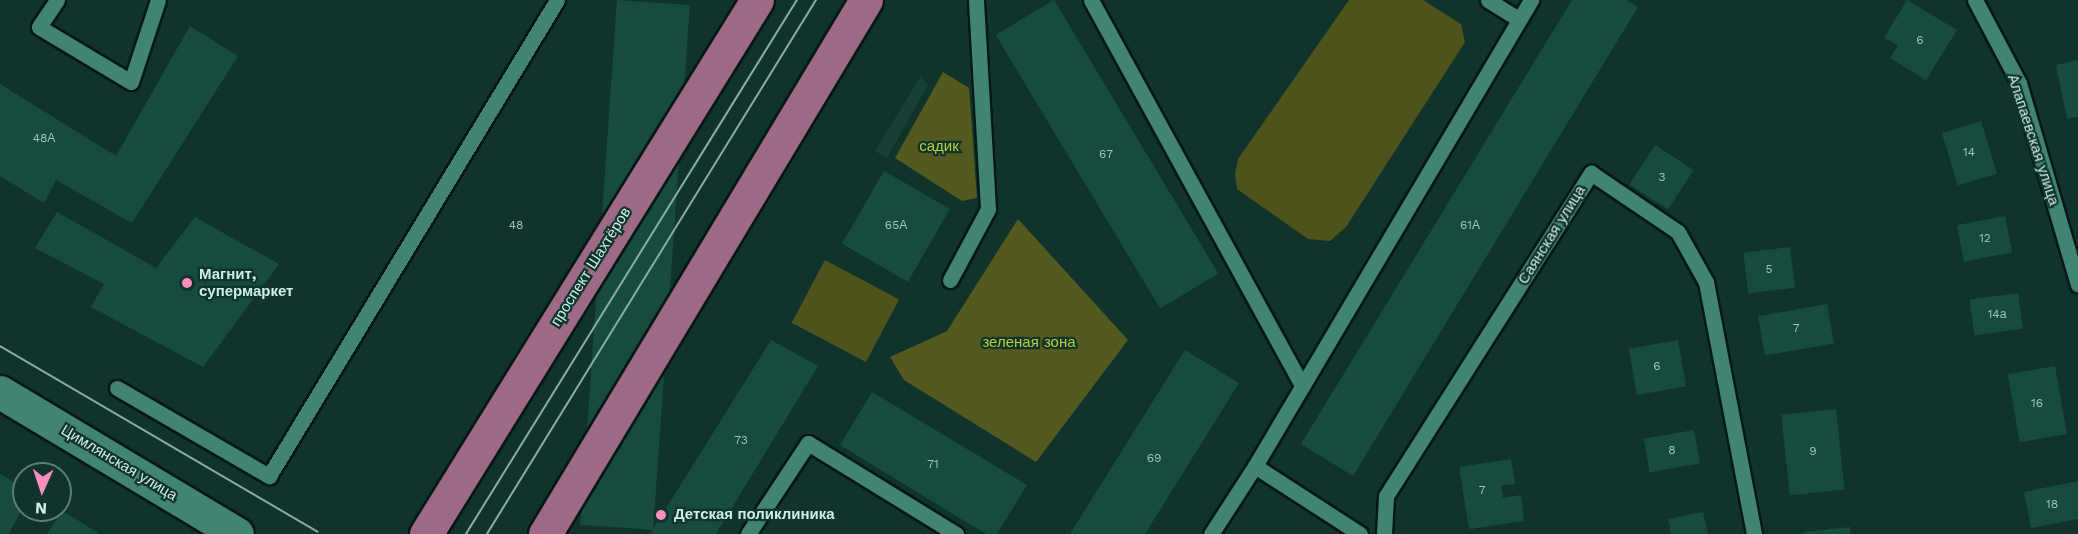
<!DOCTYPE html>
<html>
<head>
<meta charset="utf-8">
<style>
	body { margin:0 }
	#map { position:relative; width:2078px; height:534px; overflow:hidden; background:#10342b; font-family:"Work Sans",sans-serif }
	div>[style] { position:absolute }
	.built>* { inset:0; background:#174137 }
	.green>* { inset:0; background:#4d531b; transform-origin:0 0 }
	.forest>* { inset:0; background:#53591f }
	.building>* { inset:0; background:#174b3f; transform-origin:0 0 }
	.roads { filter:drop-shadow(2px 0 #051914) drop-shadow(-2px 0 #051914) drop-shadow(0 2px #051914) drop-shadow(0 -2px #051914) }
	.service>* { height:15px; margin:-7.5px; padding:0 7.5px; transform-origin:7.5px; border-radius:7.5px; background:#428473 }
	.tertiary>* { height:33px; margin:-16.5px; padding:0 16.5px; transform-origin:16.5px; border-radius:16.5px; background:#428473 }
	.primary>* { height:33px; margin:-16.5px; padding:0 16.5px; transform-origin:16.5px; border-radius:16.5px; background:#9e6887 }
	.tram>* { height:1.5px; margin:-0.75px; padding:0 0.75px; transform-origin:0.75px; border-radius:0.75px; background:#8aaca3 }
	.dots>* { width:16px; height:16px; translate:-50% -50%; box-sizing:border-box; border:3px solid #10342b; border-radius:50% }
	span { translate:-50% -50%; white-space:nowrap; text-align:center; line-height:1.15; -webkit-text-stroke:4.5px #10342b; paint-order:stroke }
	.number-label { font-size:12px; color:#a0c5bb }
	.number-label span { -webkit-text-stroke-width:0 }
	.street-label { font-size:15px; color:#cdeee4 }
	.park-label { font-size:15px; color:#c0cd39 }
	.poi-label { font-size:15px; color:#cdeee4; font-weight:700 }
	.left { translate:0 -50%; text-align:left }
	.north { position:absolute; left:12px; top:462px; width:60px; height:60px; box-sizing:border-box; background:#10342b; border:2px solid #5c7e75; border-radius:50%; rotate:183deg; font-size:16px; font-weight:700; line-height:24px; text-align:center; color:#cdeee4 }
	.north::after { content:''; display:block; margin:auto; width:21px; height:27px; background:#fe8ebd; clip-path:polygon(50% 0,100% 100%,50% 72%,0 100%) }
</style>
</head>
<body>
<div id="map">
	<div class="built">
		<div style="clip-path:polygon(921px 76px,928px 85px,887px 158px,875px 151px)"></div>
	</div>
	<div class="green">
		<div style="clip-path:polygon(1349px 0,1423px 0,1461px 24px,1465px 42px,1346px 227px,1330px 241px,1308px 239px,1237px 189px,1235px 174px,1238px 159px)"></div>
		<div style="left:825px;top:260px;width:84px;height:71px;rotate:28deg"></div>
	</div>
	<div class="forest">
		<div style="clip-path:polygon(943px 72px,969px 88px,977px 198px,962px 201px,895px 158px)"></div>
		<div style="clip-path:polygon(1018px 219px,1128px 340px,1036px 462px,904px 380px,890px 357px,947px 331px)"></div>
	</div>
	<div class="building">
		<div style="left:617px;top:0;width:73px;height:526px;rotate:4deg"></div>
		<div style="left:1054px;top:0;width:319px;height:68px;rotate:59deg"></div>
		<div style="clip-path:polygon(1572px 0,1626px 0,1638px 7px,1353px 476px,1301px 444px)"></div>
		<div style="clip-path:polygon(1907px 0,1957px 30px,1926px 80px,1890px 58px,1898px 45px,1884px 38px)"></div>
		<div style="clip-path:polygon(190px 26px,238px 56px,132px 223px,56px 180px,44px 203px,0 176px,0 84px,116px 156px)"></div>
		<div style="clip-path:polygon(2078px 60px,2078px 117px,2067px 119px,2056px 65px)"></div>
		<div style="left:1981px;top:121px;width:55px;height:41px;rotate:73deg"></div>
		<div style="left:1655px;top:145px;width:46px;height:47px;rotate:33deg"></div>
		<div style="left:884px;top:171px;width:76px;height:84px;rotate:30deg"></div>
		<div style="clip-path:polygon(57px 212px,156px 268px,195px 217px,279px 264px,203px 367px,91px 307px,104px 284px,35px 248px)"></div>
		<div style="left:2005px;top:216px;width:37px;height:49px;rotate:79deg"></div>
		<div style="left:1790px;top:247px;width:41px;height:47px;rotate:83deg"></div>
		<div style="left:2018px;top:293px;width:36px;height:49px;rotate:82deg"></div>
		<div style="left:1827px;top:304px;width:40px;height:70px;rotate:80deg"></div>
		<div style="clip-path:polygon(771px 340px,818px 366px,716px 534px,650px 534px)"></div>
		<div style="left:1678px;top:340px;width:47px;height:50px;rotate:80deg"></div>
		<div style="clip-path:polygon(1185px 350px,1239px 383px,1145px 534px,1070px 534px)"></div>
		<div style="left:2055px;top:366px;width:69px;height:48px;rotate:80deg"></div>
		<div style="clip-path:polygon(872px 392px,1027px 485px,997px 534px,986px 534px,840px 445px)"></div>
		<div style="left:1836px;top:409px;width:81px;height:55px;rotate:84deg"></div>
		<div style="left:1694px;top:430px;width:34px;height:51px;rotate:80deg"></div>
		<div style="clip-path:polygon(1511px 459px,1515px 484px,1501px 486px,1503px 498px,1521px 495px,1524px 521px,1469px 529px,1459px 467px)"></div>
		<div style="clip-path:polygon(0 474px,24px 488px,24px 505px,9px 534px,0 534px)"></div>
		<div style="clip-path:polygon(2078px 481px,2078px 519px,2031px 528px,2024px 492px)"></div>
		<div style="clip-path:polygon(62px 511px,82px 523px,100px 534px,47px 534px)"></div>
		<div style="clip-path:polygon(1703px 512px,1708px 534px,1671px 534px,1668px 519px)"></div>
		<div style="clip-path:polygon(1850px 527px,1850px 534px,1805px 534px,1804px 532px)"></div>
	</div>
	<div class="roads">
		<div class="service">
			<div style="left:57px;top:0;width:32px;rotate:124deg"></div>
			<div style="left:39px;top:27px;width:107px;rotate:30.9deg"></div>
			<div style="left:131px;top:82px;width:86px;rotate:-71.8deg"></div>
			<div style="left:1091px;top:0;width:440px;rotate:61.3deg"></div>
			<div style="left:1488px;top:0;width:36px;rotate:32deg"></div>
			<div style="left:1975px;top:0;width:94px;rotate:62.1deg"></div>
			<div style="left:2019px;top:83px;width:210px;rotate:73.7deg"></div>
			<div style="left:950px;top:280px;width:81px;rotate:-61.8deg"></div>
			<div style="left:988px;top:209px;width:209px;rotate:-93.3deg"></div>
			<div style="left:117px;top:388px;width:176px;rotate:30.1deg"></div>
			<div style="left:269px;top:476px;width:556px;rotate:-58.82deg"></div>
			<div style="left:748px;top:534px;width:109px;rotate:-56.6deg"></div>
			<div style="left:808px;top:443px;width:174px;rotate:31.6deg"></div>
			<div style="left:1211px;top:534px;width:81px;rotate:-57.1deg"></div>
			<div style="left:1360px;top:534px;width:125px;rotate:-147.1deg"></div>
			<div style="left:1255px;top:466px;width:542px;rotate:-59.36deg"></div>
			<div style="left:1384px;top:534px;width:38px;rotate:-87deg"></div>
			<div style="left:1386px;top:496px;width:383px;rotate:-57.6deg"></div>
			<div style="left:1591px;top:173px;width:105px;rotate:34.1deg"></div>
			<div style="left:1678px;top:232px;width:57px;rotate:60.8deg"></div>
			<div style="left:1706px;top:282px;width:257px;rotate:79.2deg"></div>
		</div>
		<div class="tertiary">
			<div style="left:0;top:392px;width:276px;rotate:30.9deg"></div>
		</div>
		<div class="primary">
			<div style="left:426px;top:534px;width:628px;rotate:-58.21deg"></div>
			<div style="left:545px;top:534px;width:623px;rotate:-58.99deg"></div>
		</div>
	</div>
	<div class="tram">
		<div style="left:0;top:346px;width:368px;rotate:30.3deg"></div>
		<div style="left:466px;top:534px;width:628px;rotate:-58.21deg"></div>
		<div style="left:487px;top:534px;width:627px;rotate:-58.36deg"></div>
	</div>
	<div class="dots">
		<div style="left:187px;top:283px;background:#fe8ebd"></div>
		<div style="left:661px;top:515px;background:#fe8ebd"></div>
	</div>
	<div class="number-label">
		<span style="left:1920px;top:41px">6</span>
		<span style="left:44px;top:139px">48А</span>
		<span style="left:1969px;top:153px">14</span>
		<span style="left:1106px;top:155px">67</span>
		<span style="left:1662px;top:178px">3</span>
		<span style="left:516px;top:226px">48</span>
		<span style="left:896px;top:226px">65А</span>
		<span style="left:1470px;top:226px">61А</span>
		<span style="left:1985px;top:239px">12</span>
		<span style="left:1769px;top:270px">5</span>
		<span style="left:1997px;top:315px">14а</span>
		<span style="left:1796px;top:329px">7</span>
		<span style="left:1657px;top:367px">6</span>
		<span style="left:2037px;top:404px">16</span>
		<span style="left:741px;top:441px">73</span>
		<span style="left:1672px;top:451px">8</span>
		<span style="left:1813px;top:452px">9</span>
		<span style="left:1154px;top:459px">69</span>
		<span style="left:933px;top:465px">71</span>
		<span style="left:1482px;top:491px">7</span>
		<span style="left:2052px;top:505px">18</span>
	</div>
	<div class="street-label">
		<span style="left:2033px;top:140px;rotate:72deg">Алапаевская улица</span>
		<span style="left:1552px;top:235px;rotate:-58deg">Саянская улица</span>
		<span style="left:591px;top:267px;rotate:-58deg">проспект Шахтёров</span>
		<span style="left:119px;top:463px;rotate:31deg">Цимлянская улица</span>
	</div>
	<div class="park-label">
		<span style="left:939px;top:147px">садик</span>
		<span style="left:1029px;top:343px">зеленая зона</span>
	</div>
	<div class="poi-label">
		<span class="left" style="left:199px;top:283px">Магнит,<br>супермаркет</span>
		<span class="left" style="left:674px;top:515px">Детская поликлиника</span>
	</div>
	<div class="north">N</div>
</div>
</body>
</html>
